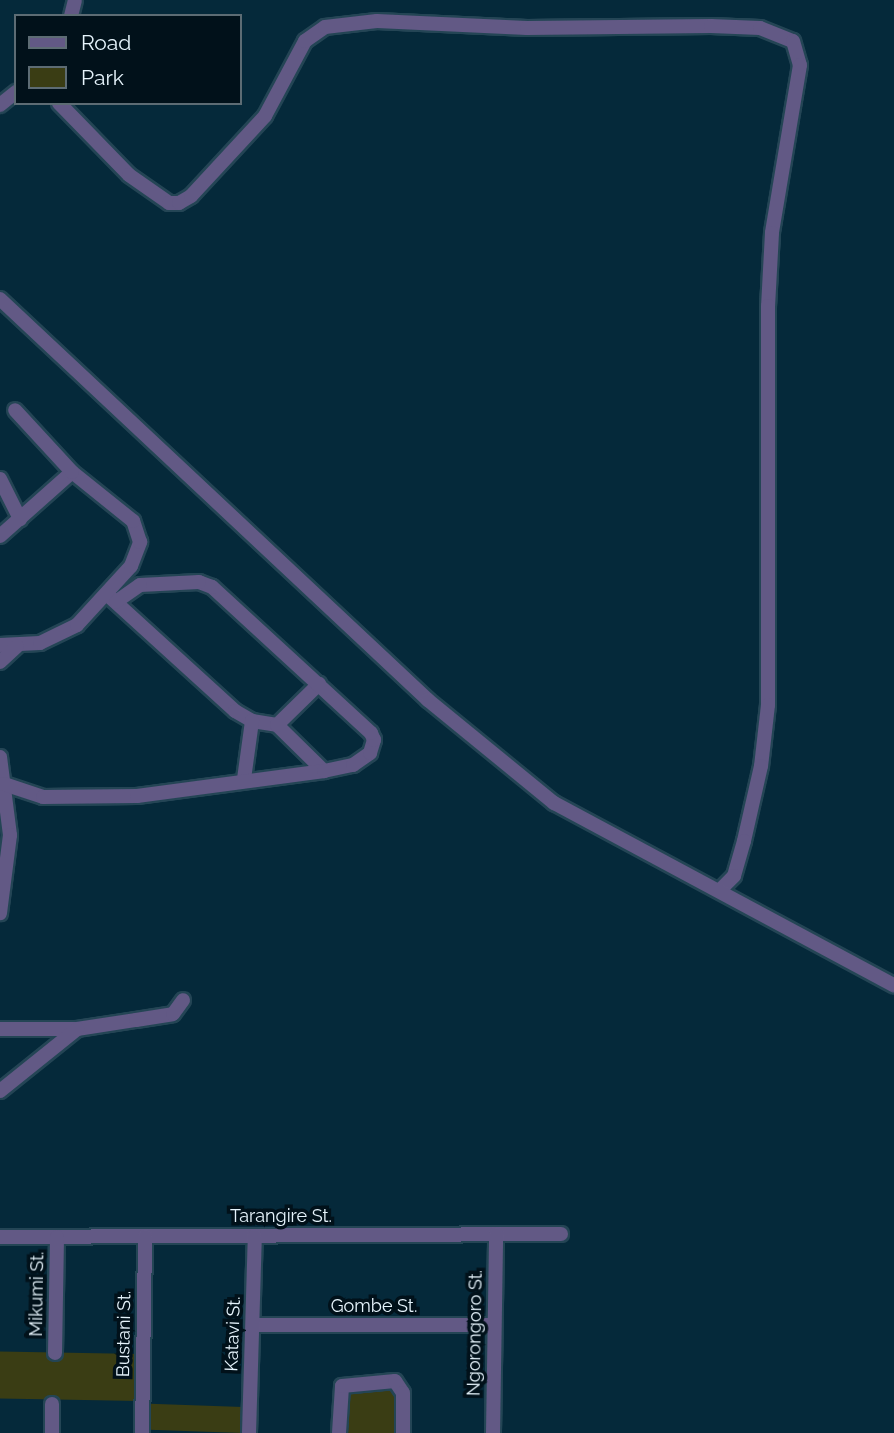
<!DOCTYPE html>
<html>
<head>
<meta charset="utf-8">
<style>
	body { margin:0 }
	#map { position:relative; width:894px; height:1433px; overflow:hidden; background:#05293a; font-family:Raleway,sans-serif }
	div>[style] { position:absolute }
	.green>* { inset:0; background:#3a3d14; transform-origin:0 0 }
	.roads { filter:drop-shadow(2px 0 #244555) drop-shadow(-2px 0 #244555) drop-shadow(0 2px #244555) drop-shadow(0 -2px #244555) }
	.minor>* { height:14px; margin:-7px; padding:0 7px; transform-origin:7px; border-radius:7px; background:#625985 }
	span { translate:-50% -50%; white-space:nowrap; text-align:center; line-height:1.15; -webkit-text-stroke:7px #01111a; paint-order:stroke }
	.street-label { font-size:18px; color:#e6f4fc }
	.legend { position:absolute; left:14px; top:14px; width:228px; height:91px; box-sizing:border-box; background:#01111a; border:2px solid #5d6c74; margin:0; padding:9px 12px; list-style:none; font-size:21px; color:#e6f4fc }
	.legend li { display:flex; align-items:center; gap:14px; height:35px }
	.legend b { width:35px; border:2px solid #5d6c74 }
</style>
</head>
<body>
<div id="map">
	<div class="green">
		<div style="left:140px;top:1354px;width:47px;height:140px;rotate:91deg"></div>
		<div style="clip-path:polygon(387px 1387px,397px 1394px,397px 1433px,344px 1433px,347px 1392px)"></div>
		<div style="left:243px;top:1407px;width:26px;height:93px;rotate:92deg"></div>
	</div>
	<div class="roads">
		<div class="minor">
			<div style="left:71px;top:16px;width:16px;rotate:-76deg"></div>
			<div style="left:59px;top:103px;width:100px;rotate:45.8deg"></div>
			<div style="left:129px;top:175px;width:49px;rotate:35deg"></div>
			<div style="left:169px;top:203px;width:10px"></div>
			<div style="left:179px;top:203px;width:14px;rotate:-30deg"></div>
			<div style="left:191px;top:196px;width:109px;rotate:-47.2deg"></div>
			<div style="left:265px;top:116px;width:85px;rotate:-61.9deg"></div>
			<div style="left:305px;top:41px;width:24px;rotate:-35deg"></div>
			<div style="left:325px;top:27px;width:52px;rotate:-6.6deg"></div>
			<div style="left:377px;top:21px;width:150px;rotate:2.7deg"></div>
			<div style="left:527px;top:28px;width:184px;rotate:-0.6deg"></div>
			<div style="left:711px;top:26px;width:49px;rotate:2.3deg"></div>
			<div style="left:760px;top:28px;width:35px;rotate:22deg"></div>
			<div style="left:793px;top:41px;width:25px;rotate:74deg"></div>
			<div style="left:800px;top:65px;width:170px;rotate:99.5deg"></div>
			<div style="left:772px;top:233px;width:73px;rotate:93.1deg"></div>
			<div style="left:768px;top:306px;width:399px;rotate:90deg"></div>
			<div style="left:768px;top:705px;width:61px;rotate:96.5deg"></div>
			<div style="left:761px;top:766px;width:77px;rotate:102.8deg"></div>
			<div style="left:744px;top:841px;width:36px;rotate:106deg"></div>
			<div style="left:734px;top:876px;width:21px;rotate:135deg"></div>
			<div style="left:0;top:105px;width:21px;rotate:-39deg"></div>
			<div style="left:0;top:299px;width:587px;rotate:43.13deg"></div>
			<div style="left:428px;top:700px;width:163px;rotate:39.3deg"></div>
			<div style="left:554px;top:803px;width:386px;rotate:28.2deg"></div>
			<div style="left:0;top:479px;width:45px;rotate:63.4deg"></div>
			<div style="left:0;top:536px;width:96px;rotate:-41.6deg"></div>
			<div style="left:111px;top:598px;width:168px;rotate:42.3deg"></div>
			<div style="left:235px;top:711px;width:20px;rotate:30deg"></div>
			<div style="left:252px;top:721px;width:25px;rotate:9deg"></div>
			<div style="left:277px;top:725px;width:66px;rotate:44.4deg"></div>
			<div style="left:0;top:645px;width:40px;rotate:-2.9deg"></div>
			<div style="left:40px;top:643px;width:41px;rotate:-25.9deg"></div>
			<div style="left:77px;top:625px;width:80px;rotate:-47.5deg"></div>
			<div style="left:131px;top:566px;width:26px;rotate:-69deg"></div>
			<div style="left:140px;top:542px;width:22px;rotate:-108deg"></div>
			<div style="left:133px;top:521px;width:78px;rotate:-141.2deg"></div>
			<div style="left:72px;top:472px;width:84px;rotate:-132.6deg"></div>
			<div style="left:0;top:662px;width:23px;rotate:-43deg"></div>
			<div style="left:277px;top:725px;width:59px;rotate:-44.3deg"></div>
			<div style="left:0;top:757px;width:79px;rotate:82.7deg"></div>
			<div style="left:10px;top:835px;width:79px;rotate:97.3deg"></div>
			<div style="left:244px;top:779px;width:59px;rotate:-82.1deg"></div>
			<div style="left:4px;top:784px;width:41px;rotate:18.4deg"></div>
			<div style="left:43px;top:797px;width:94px;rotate:-0.6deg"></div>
			<div style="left:137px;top:796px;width:189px;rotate:-7.6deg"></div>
			<div style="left:324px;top:771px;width:30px;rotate:-12deg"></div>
			<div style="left:353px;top:765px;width:21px;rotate:-35deg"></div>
			<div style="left:370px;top:753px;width:14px;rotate:-73deg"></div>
			<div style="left:374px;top:740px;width:8px;rotate:-113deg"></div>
			<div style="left:371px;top:733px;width:216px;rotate:-137.4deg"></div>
			<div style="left:212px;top:587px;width:14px;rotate:-159deg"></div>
			<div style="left:199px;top:582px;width:59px;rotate:177.1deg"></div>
			<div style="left:140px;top:585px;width:29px;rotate:145deg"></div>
			<div style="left:0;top:1029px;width:77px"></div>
			<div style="left:77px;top:1029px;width:60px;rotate:-8.7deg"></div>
			<div style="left:136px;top:1020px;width:37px;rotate:-9deg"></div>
			<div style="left:173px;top:1014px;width:17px;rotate:-54deg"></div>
			<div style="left:0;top:1091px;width:99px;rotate:-38.8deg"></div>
			<div style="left:0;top:1237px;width:561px;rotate:-0.31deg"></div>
			<div style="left:253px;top:1325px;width:241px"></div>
			<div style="left:55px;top:1353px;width:116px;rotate:-89deg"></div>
			<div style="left:52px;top:1433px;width:29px;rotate:-90deg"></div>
			<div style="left:142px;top:1433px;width:197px;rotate:-89.1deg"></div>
			<div style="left:249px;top:1433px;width:197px;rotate:-88.3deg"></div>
			<div style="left:339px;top:1433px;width:47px;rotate:-86.3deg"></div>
			<div style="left:342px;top:1386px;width:53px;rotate:-5.4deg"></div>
			<div style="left:395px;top:1381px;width:14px;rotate:56deg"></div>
			<div style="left:403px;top:1393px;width:40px;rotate:90deg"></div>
			<div style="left:493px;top:1433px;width:199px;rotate:-89.1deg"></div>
		</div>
	</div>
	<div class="street-label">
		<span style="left:281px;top:1216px">Tarangire St.</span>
		<span style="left:37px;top:1294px;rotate:-89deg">Mikumi St.</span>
		<span style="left:374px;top:1306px">Gombe St.</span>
		<span style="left:475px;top:1333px;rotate:-89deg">Ngorongoro St.</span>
		<span style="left:124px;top:1334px;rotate:-89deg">Bustani St.</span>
		<span style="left:233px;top:1334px;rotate:-88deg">Katavi St.</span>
	</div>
	<ul class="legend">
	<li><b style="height:9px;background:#625985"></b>Road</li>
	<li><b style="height:19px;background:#3a3d14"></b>Park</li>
	</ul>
</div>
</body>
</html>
